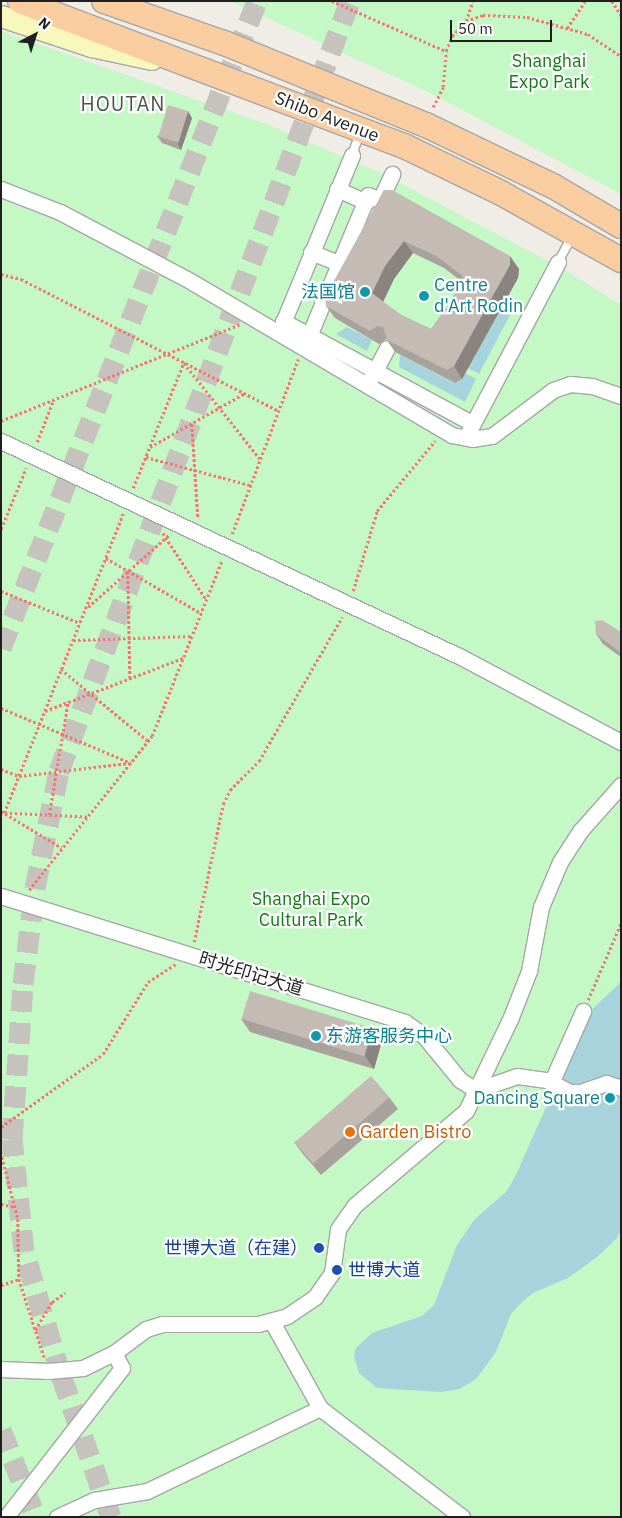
<!DOCTYPE html>
<html>
<head>
<meta charset="utf-8">
<style>
	body { margin:0 }
	#map { position:relative; width:622px; height:1518px; overflow:hidden; background:#f0ece6; font-family:"IBM Plex Sans","Noto Sans SC",sans-serif }
	div>[style] { position:absolute }
	.park>* { inset:0; background:#c4f8c5 }
	.water>* { inset:0; background:#a7d4dc }
	.secondary-tunnel>* { height:21px; margin-top:-10.5px; transform-origin:0; background:repeating-linear-gradient(90deg,#c6c3be 0 21px,transparent 0 32px) }
	.path>* { height:2.5px; margin-top:-1.25px; transform-origin:0; background:repeating-linear-gradient(90deg,#f77470 0 2.5px,transparent 0 5px) }
	.roads { filter:drop-shadow(1px 0 #a6a6a6) drop-shadow(-1px 0 #a6a6a6) drop-shadow(0 1px #a6a6a6) drop-shadow(0 -1px #a6a6a6) }
	.lane>* { height:8px; margin:-4px; padding:0 4px; transform-origin:4px; border-radius:4px; background:#fff }
	.street>* { height:15px; margin:-7.5px; padding:0 7.5px; transform-origin:7.5px; border-radius:7.5px; background:#fff }
	.secondary>* { height:21px; margin:-10.5px; padding:0 10.5px; transform-origin:10.5px; border-radius:10.5px; background:#f8f7bc }
	.primary>* { height:24px; margin:-12px; padding:0 12px; transform-origin:12px; border-radius:12px; background:#facda1 }
	.wall>* { inset:0; background:#a9a19c }
	.shaded-wall>* { inset:0; background:#8a837f }
	.building>* { inset:0; background:#c5bbb5; transform-origin:0 0 }
	.dots>* { width:14px; height:14px; translate:-50% -50%; box-sizing:border-box; border:2px solid #fff; border-radius:50% }
	span { translate:-50% -50%; white-space:nowrap; text-align:center; line-height:1.15; -webkit-text-stroke:4.5px #fff; paint-order:stroke }
	.park-label { font-size:18px; color:#0e7d0f }
	.street-label { font-size:18px; color:#1f1f1f }
	.culture-label { font-size:18px; color:#0d838f }
	.left { translate:0 -50%; text-align:left }
	.right { translate:-100% -50%; text-align:right }
	.food-label { font-size:18px; color:#c56008 }
	.transit-label { font-size:18px; color:#164399 }
	.quarter-label { font-size:20px; color:#525252; letter-spacing:1px }
	.frame { position:absolute; inset:0; border:2px solid #1f1f1f; pointer-events:none }
	.north { position:absolute; left:10px; top:10px; width:50px; height:50px; -webkit-text-stroke:4px #fff; paint-order:stroke; rotate:40deg; font-size:14px; font-weight:700; line-height:20px; text-align:center; color:#1f1f1f }
	.north::after { content:''; display:block; margin:auto; width:18px; height:22px; background:#1f1f1f; clip-path:polygon(50% 0,100% 100%,50% 72%,0 100%) }
	.scale { position:absolute; left:450px; top:20px; width:102px; height:22px; box-sizing:border-box; border:2px solid #1f1f1f; border-top:0; padding-left:6px; font-size:15px; line-height:18px; white-space:nowrap; color:#1f1f1f; -webkit-text-stroke:4px #fff; paint-order:stroke }
</style>
</head>
<body>
<div id="map">
	<div class="park">
		<div style="clip-path:polygon(230px 1px,621px 1px,621px 194px,430px 93px)"></div>
		<div style="clip-path:polygon(1px 31px,269px 125px,383px 174px,565px 270px,621px 305px,621px 1517px,1px 1517px)"></div>
	</div>
	<div class="water">
		<div style="clip-path:polygon(503px 306px,512px 311px,479px 374px,468px 368px)"></div>
		<div style="clip-path:polygon(347px 327px,372px 340px,367px 351px,336px 334px)"></div>
		<div style="clip-path:polygon(400px 355px,452px 382px,462px 379px,465px 373px,476px 379px,465px 402px,399px 367px)"></div>
		<div style="clip-path:polygon(621px 982px,621px 1230px,617px 1238px,597px 1257px,568px 1278px,533px 1293px,521px 1303px,511px 1314px,496px 1352px,476px 1379px,460px 1389px,441px 1392px,377px 1388px,359px 1373px,354px 1356px,356px 1348px,372px 1333px,422px 1316px,434px 1305px,457px 1245px,475px 1219px,506px 1192px,515px 1177px,588px 1013px)"></div>
	</div>
	<div class="secondary-tunnel">
		<div style="left:1px;top:648px;width:696px;rotate:-68.41deg"></div>
		<div style="left:1px;top:1430px;width:94px;rotate:68.1deg"></div>
		<div style="left:111px;top:1517px;width:151px;rotate:-109.4deg"></div>
		<div style="left:61px;top:1375px;width:129px;rotate:-106.6deg"></div>
		<div style="left:24px;top:1251px;width:113px;rotate:-96.1deg"></div>
		<div style="left:12px;top:1139px;width:155px;rotate:-85.9deg"></div>
		<div style="left:23px;top:984px;width:97px;rotate:-82.9deg"></div>
		<div style="left:35px;top:888px;width:119px;rotate:-78.4deg"></div>
		<div style="left:59px;top:771px;width:823px;rotate:-69.3deg"></div>
	</div>
	<div class="path">
		<div style="left:332px;top:1px;width:124px;rotate:23.7deg"></div>
		<div style="left:612px;top:1px;width:17px;rotate:57deg"></div>
		<div style="left:466px;top:21px;width:21px;rotate:-71deg"></div>
		<div style="left:567px;top:28px;width:32px;rotate:-56deg"></div>
		<div style="left:433px;top:107px;width:22px;rotate:-63deg"></div>
		<div style="left:443px;top:87px;width:36px;rotate:-85deg"></div>
		<div style="left:446px;top:51px;width:16px;rotate:-68deg"></div>
		<div style="left:452px;top:36px;width:21px;rotate:-47deg"></div>
		<div style="left:466px;top:21px;width:18px;rotate:-19deg"></div>
		<div style="left:483px;top:15px;width:44px;rotate:2.6deg"></div>
		<div style="left:527px;top:17px;width:63px;rotate:15.6deg"></div>
		<div style="left:588px;top:34px;width:40px;rotate:34deg"></div>
		<div style="left:1px;top:274px;width:21px;rotate:14deg"></div>
		<div style="left:21px;top:279px;width:290px;rotate:27.1deg"></div>
		<div style="left:184px;top:363px;width:122px;rotate:51.6deg"></div>
		<div style="left:1px;top:421px;width:257px;rotate:-22deg"></div>
		<div style="left:192px;top:424px;width:93px;rotate:86.3deg"></div>
		<div style="left:37px;top:442px;width:44px;rotate:-68.7deg"></div>
		<div style="left:150px;top:447px;width:109px;rotate:-29.6deg"></div>
		<div style="left:146px;top:457px;width:108px;rotate:15.1deg"></div>
		<div style="left:133px;top:488px;width:136px;rotate:-68deg"></div>
		<div style="left:1px;top:529px;width:66px;rotate:-67.7deg"></div>
		<div style="left:163px;top:533px;width:79px;rotate:56.9deg"></div>
		<div style="left:232px;top:534px;width:187px;rotate:-69.3deg"></div>
		<div style="left:106px;top:558px;width:110px;rotate:30.1deg"></div>
		<div style="left:128px;top:571px;width:107px;rotate:88.9deg"></div>
		<div style="left:1px;top:591px;width:85px;rotate:22.1deg"></div>
		<div style="left:353px;top:591px;width:84px;rotate:-73.3deg"></div>
		<div style="left:377px;top:511px;width:91px;rotate:-50.4deg"></div>
		<div style="left:88px;top:607px;width:110px;rotate:-41.7deg"></div>
		<div style="left:73px;top:640px;width:118px;rotate:-1.9deg"></div>
		<div style="left:61px;top:669px;width:113px;rotate:39.6deg"></div>
		<div style="left:1px;top:708px;width:141px;rotate:22.9deg"></div>
		<div style="left:45px;top:711px;width:148px;rotate:-21deg"></div>
		<div style="left:1px;top:769px;width:19px;rotate:21deg"></div>
		<div style="left:19px;top:776px;width:111px;rotate:-6.7deg"></div>
		<div style="left:1px;top:811px;width:71px;rotate:31.2deg"></div>
		<div style="left:49px;top:815px;width:115px;rotate:-80.5deg"></div>
		<div style="left:87px;top:817px;width:83px;rotate:-177.2deg"></div>
		<div style="left:4px;top:813px;width:322px;rotate:-68.3deg"></div>
		<div style="left:29px;top:890px;width:197px;rotate:-51.4deg"></div>
		<div style="left:152px;top:736px;width:189px;rotate:-68.3deg"></div>
		<div style="left:194px;top:942px;width:141px;rotate:-78.1deg"></div>
		<div style="left:223px;top:804px;width:16px;rotate:-63deg"></div>
		<div style="left:230px;top:790px;width:41px;rotate:-45deg"></div>
		<div style="left:259px;top:761px;width:166px;rotate:-60deg"></div>
		<div style="left:588px;top:1000px;width:84px;rotate:-66.8deg"></div>
		<div style="left:1px;top:1127px;width:125px;rotate:-35.6deg"></div>
		<div style="left:103px;top:1054px;width:85px;rotate:-58deg"></div>
		<div style="left:148px;top:982px;width:33px;rotate:-33deg"></div>
		<div style="left:1px;top:1152px;width:69px;rotate:75.8deg"></div>
		<div style="left:18px;top:1219px;width:60px;rotate:89deg"></div>
		<div style="left:19px;top:1279px;width:82px;rotate:72.2deg"></div>
		<div style="left:1px;top:1204px;width:14px;rotate:12deg"></div>
		<div style="left:1px;top:1285px;width:19px;rotate:-18deg"></div>
		<div style="left:35px;top:1330px;width:33px;rotate:-59deg"></div>
		<div style="left:52px;top:1302px;width:16px;rotate:-35deg"></div>
	</div>
	<div class="roads">
		<div class="lane">
			<div style="left:352px;top:155px;width:23px;rotate:-70deg"></div>
			<div style="left:558px;top:262px;width:31px;rotate:-61deg"></div>
		</div>
		<div class="street">
			<div style="left:1px;top:189px;width:63px;rotate:21.3deg"></div>
			<div style="left:60px;top:212px;width:149px;rotate:27.9deg"></div>
			<div style="left:192px;top:282px;width:302px;rotate:30.5deg"></div>
			<div style="left:452px;top:435px;width:20px;rotate:11deg"></div>
			<div style="left:472px;top:439px;width:20px;rotate:-9deg"></div>
			<div style="left:492px;top:436px;width:76px;rotate:-37deg"></div>
			<div style="left:553px;top:390px;width:18px;rotate:-19deg"></div>
			<div style="left:570px;top:384px;width:22px;rotate:5deg"></div>
			<div style="left:592px;top:386px;width:31px;rotate:19deg"></div>
			<div style="left:337px;top:189px;width:32px;rotate:24deg"></div>
			<div style="left:311px;top:252px;width:31px;rotate:22deg"></div>
			<div style="left:283px;top:321px;width:215px;rotate:28.4deg"></div>
			<div style="left:280px;top:330px;width:189px;rotate:-67.6deg"></div>
			<div style="left:306px;top:343px;width:160px;rotate:-67.3deg"></div>
			<div style="left:368px;top:195px;width:13px;rotate:23deg"></div>
			<div style="left:380px;top:200px;width:29px;rotate:-65deg"></div>
			<div style="left:370px;top:380px;width:36px;rotate:-62deg"></div>
			<div style="left:469px;top:431px;width:191px;rotate:-62.2deg"></div>
			<div style="left:1px;top:441px;width:506px;rotate:25.15deg"></div>
			<div style="left:459px;top:656px;width:183px;rotate:28deg"></div>
			<div style="left:1px;top:896px;width:423px;rotate:17.3deg"></div>
			<div style="left:405px;top:1022px;width:24px;rotate:36deg"></div>
			<div style="left:424px;top:1036px;width:57px;rotate:50.7deg"></div>
			<div style="left:460px;top:1080px;width:19px;rotate:32deg"></div>
			<div style="left:476px;top:1090px;width:43px;rotate:-18.9deg"></div>
			<div style="left:517px;top:1076px;width:30px;rotate:8deg"></div>
			<div style="left:547px;top:1080px;width:26px;rotate:28deg"></div>
			<div style="left:570px;top:1092px;width:10px"></div>
			<div style="left:580px;top:1092px;width:28px;rotate:-19deg"></div>
			<div style="left:606px;top:1083px;width:16px;rotate:18deg"></div>
			<div style="left:551px;top:1083px;width:79px;rotate:-66deg"></div>
			<div style="left:272px;top:1322px;width:98px;rotate:60.8deg"></div>
			<div style="left:320px;top:1408px;width:179px;rotate:37.5deg"></div>
			<div style="left:1px;top:1369px;width:47px;rotate:2.4deg"></div>
			<div style="left:48px;top:1371px;width:35px;rotate:-5deg"></div>
			<div style="left:83px;top:1368px;width:34px;rotate:-26deg"></div>
			<div style="left:114px;top:1353px;width:40px;rotate:-37deg"></div>
			<div style="left:146px;top:1329px;width:17px;rotate:-17deg"></div>
			<div style="left:162px;top:1324px;width:96px"></div>
			<div style="left:258px;top:1324px;width:30px;rotate:-15deg"></div>
			<div style="left:287px;top:1316px;width:34px;rotate:-34deg"></div>
			<div style="left:315px;top:1297px;width:29px;rotate:-55deg"></div>
			<div style="left:332px;top:1273px;width:44px;rotate:-82.2deg"></div>
			<div style="left:338px;top:1229px;width:29px;rotate:-55deg"></div>
			<div style="left:355px;top:1205px;width:145px;rotate:-40.3deg"></div>
			<div style="left:466px;top:1111px;width:104px;rotate:-64.4deg"></div>
			<div style="left:511px;top:1017px;width:49px;rotate:-68.6deg"></div>
			<div style="left:529px;top:971px;width:65px;rotate:-79.4deg"></div>
			<div style="left:541px;top:907px;width:49px;rotate:-67.1deg"></div>
			<div style="left:560px;top:862px;width:38px;rotate:-57deg"></div>
			<div style="left:581px;top:830px;width:60px;rotate:-48.4deg"></div>
			<div style="left:6px;top:1517px;width:189px;rotate:-52.1deg"></div>
			<div style="left:122px;top:1368px;width:17px;rotate:-118deg"></div>
			<div style="left:57px;top:1517px;width:41px;rotate:-24.7deg"></div>
			<div style="left:94px;top:1500px;width:54px;rotate:-9.6deg"></div>
			<div style="left:147px;top:1491px;width:192px;rotate:-25.6deg"></div>
		</div>
		<div class="secondary">
			<div style="left:1px;top:16px;width:95px;rotate:18.4deg"></div>
			<div style="left:91px;top:46px;width:62px;rotate:12deg"></div>
		</div>
		<div class="primary">
			<div style="left:20px;top:1px;width:413px;rotate:20.7deg"></div>
			<div style="left:406px;top:147px;width:106px;rotate:25.8deg"></div>
			<div style="left:501px;top:193px;width:137px;rotate:29.2deg"></div>
			<div style="left:104px;top:1px;width:127px;rotate:19.3deg"></div>
			<div style="left:224px;top:43px;width:218px;rotate:22.1deg"></div>
			<div style="left:426px;top:125px;width:141px;rotate:25.7deg"></div>
			<div style="left:553px;top:186px;width:79px;rotate:30.5deg"></div>
		</div>
	</div>
	<div class="wall">
		<div style="clip-path:polygon(192px 118px,181px 150px,162px 143px,157px 136px)"></div>
		<div style="clip-path:polygon(evenodd,384px 190px,519px 269px,518px 278px,462px 379px,455px 383px,395px 352px,386px 339px,379px 344px,335px 318px,326px 306px,384px 190px,413px 253px,444px 268px,461px 281px,450px 303px,431px 329px,401px 315px,383px 302px,394px 279px,413px 253px)"></div>
		<div style="clip-path:polygon(621px 632px,621px 657px,603px 644px,596px 634px)"></div>
		<div style="clip-path:polygon(241px 1019px,373px 1028px,382px 1041px,374px 1069px,250px 1032px)"></div>
		<div style="clip-path:polygon(389px 1097px,398px 1109px,321px 1175px,303px 1154px,294px 1142px)"></div>
	</div>
	<div class="shaded-wall">
		<div style="clip-path:polygon(188px 111px,192px 118px,181px 150px,177px 143px)"></div>
		<div style="clip-path:polygon(404px 241px,413px 253px,394px 279px,381px 306px,372px 293px,385px 266px)"></div>
		<div style="clip-path:polygon(510px 256px,519px 269px,518px 278px,462px 379px,454px 366px)"></div>
		<div style="clip-path:polygon(373px 1028px,382px 1041px,374px 1069px,365px 1056px)"></div>
	</div>
	<div class="building">
		<div style="left:168px;top:105px;width:21px;height:33px;rotate:17deg"></div>
		<div style="clip-path:polygon(evenodd,384px 190px,392px 190px,510px 256px,510px 265px,454px 366px,447px 370px,387px 340px,383px 327px,377px 326px,370px 331px,326px 306px,325px 297px,384px 190px,404px 241px,436px 256px,463px 276px,450px 303px,431px 329px,401px 315px,372px 293px,385px 266px,404px 241px)"></div>
		<div style="clip-path:polygon(602px 620px,621px 632px,621px 653px,596px 634px,595px 621px)"></div>
		<div style="left:250px;top:991px;width:128px;height:29px;rotate:17deg"></div>
		<div style="left:371px;top:1076px;width:28px;height:101px;rotate:49deg"></div>
	</div>
	<div class="dots">
		<div style="left:365px;top:292px;background:#0f9aa8"></div>
		<div style="left:424px;top:296px;background:#0f9aa8"></div>
		<div style="left:316px;top:1036px;background:#0f9aa8"></div>
		<div style="left:610px;top:1098px;background:#0f9aa8"></div>
		<div style="left:350px;top:1132px;background:#e8710a"></div>
		<div style="left:319px;top:1248px;background:#1a4fb4"></div>
		<div style="left:337px;top:1270px;background:#1a4fb4"></div>
	</div>
	<div class="park-label">
		<span style="left:549px;top:72px">Shanghai<br>Expo Park</span>
		<span style="left:311px;top:910px">Shanghai Expo<br>Cultural Park</span>
	</div>
	<div class="street-label">
		<span style="left:327px;top:117px;rotate:21deg">Shibo Avenue</span>
		<span style="left:251px;top:974px;rotate:17deg">时光印记大道</span>
	</div>
	<div class="culture-label">
		<span class="left" style="left:434px;top:296px">Centre<br>d'Art Rodin</span>
		<span class="right" style="left:355px;top:292px">法国馆</span>
		<span class="left" style="left:326px;top:1036px">东游客服务中心</span>
		<span class="right" style="left:600px;top:1098px">Dancing Square</span>
	</div>
	<div class="food-label">
		<span class="left" style="left:360px;top:1132px">Garden Bistro</span>
	</div>
	<div class="transit-label">
		<span class="right" style="left:308px;top:1248px">世博大道（在建）</span>
		<span class="left" style="left:348px;top:1270px">世博大道</span>
	</div>
	<div class="quarter-label">
		<span style="left:123px;top:103px">HOUTAN</span>
	</div>
	<div class="frame"></div>
	<div class="north">N</div>
	<div class="scale">50 m</div>
</div>
</body>
</html>
